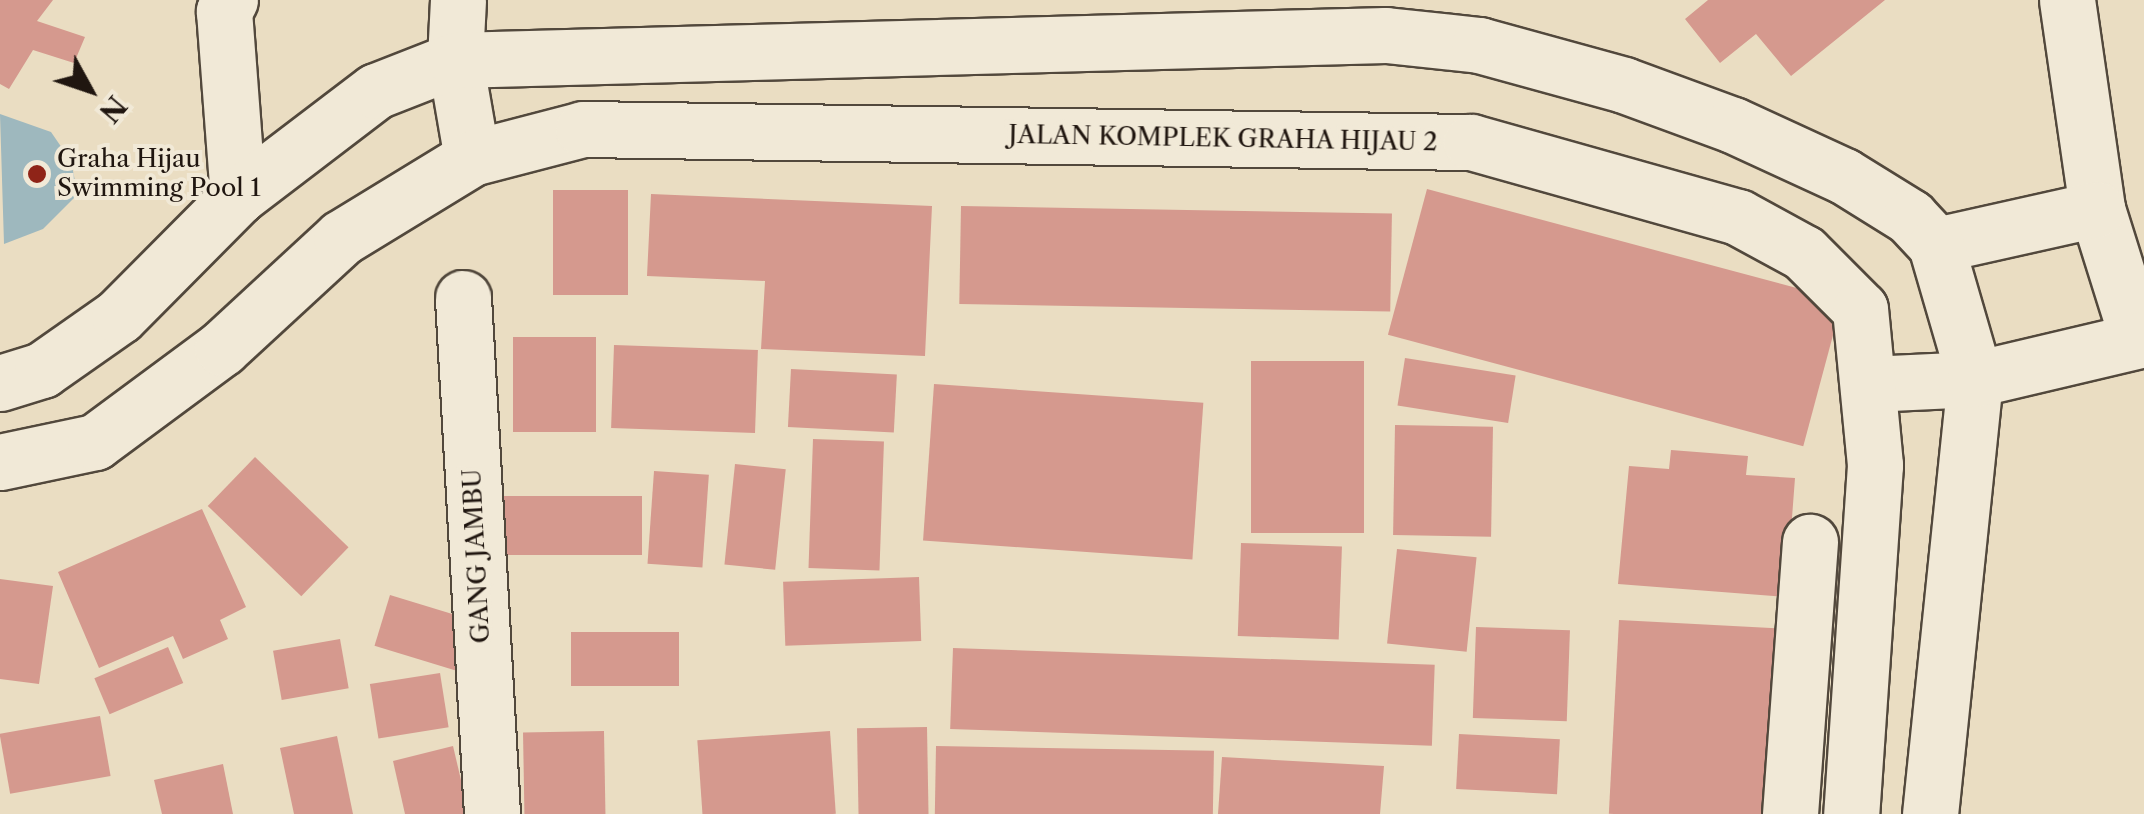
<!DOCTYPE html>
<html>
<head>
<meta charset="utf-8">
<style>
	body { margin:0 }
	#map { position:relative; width:2144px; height:814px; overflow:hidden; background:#eaddc2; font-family:"Libre Caslon Text",serif }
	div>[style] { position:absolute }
	.water>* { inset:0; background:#9eb8be }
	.building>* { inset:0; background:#d5998e; transform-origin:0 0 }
	.roads { filter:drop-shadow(2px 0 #52483c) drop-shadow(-2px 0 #52483c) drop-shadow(0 2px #52483c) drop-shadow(0 -2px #52483c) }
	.minor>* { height:55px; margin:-27.5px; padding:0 27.5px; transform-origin:27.5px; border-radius:27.5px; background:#f1e9d7 }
	.dots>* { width:28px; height:28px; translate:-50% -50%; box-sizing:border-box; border:5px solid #f1e9d7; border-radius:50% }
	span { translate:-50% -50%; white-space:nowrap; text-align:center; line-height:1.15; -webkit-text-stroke:8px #f1e9d7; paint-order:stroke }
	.street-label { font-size:25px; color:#201610 }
	.poi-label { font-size:25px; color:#201610 }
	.left { translate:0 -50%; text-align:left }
	.north { position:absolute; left:40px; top:40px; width:100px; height:100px; -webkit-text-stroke:8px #f1e9d7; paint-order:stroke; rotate:130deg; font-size:28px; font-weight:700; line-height:40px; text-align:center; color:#201610 }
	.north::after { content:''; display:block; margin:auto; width:35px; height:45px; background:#201610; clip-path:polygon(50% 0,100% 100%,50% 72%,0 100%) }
</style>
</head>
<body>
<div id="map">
	<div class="water">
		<div style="clip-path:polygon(0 114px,51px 132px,71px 161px,76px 186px,74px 198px,43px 229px,4px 244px)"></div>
	</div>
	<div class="building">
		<div style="clip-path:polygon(0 0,53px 0,37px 21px,85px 37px,74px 63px,33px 50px,9px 89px,0 84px)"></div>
		<div style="clip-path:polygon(1708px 0,1885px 0,1791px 76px,1756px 34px,1720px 63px,1685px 19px)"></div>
		<div style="left:1427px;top:189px;width:430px;height:151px;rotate:15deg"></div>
		<div style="left:553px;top:190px;width:75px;height:105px"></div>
		<div style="clip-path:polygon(651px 194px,932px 206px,925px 356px,761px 349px,765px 281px,647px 276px)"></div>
		<div style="left:961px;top:206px;width:431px;height:98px;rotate:1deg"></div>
		<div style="left:596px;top:337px;width:95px;height:83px;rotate:90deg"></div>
		<div style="left:614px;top:345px;width:144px;height:83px;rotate:2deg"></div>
		<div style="left:1405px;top:358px;width:112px;height:48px;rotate:9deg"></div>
		<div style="left:1251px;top:361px;width:113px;height:172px"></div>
		<div style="left:791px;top:369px;width:106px;height:58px;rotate:3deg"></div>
		<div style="left:934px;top:384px;width:270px;height:157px;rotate:4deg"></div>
		<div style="left:1395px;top:425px;width:98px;height:110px;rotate:1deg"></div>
		<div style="left:813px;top:439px;width:71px;height:129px;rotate:2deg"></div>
		<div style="clip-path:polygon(1671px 450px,1748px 456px,1746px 475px,1795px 478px,1786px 597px,1618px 584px,1629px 466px,1669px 469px)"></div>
		<div style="left:255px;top:457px;width:130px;height:68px;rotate:44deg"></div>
		<div style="left:735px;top:464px;width:51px;height:101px;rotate:6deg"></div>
		<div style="left:654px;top:471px;width:55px;height:93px;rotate:4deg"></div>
		<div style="left:500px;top:496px;width:142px;height:59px"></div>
		<div style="clip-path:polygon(202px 509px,246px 607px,220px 620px,228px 639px,183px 659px,173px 636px,99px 668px,58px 572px)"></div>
		<div style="left:1241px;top:543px;width:101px;height:93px;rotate:2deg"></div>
		<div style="left:1397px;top:549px;width:80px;height:95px;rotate:6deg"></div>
		<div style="left:919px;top:577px;width:64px;height:136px;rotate:88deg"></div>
		<div style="clip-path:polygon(0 579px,53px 586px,39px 684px,0 679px)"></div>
		<div style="left:390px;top:595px;width:84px;height:53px;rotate:17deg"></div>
		<div style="left:1619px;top:620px;width:157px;height:194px;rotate:3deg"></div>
		<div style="left:1476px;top:627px;width:94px;height:91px;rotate:2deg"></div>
		<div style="left:571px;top:632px;width:108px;height:54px"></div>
		<div style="left:340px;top:639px;width:50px;height:68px;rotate:80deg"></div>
		<div style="left:168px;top:647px;width:39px;height:80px;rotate:67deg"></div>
		<div style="left:953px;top:648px;width:482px;height:81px;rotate:2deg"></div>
		<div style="left:440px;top:673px;width:55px;height:71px;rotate:81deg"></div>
		<div style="left:100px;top:716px;width:61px;height:102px;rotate:80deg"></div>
		<div style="left:927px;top:727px;width:87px;height:70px;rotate:89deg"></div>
		<div style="left:604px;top:731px;width:83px;height:81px;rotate:89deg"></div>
		<div style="left:830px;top:731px;width:83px;height:133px;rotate:86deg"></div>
		<div style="left:1459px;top:734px;width:101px;height:55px;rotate:3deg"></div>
		<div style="clip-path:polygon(337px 736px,353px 814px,294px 814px,280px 748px)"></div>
		<div style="clip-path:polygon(453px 746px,469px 814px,405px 814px,393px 761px)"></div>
		<div style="left:936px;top:746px;width:278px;height:68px;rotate:1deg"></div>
		<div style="clip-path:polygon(1222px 757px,1384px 766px,1380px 814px,1218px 814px)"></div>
		<div style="clip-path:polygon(223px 764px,233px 814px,162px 814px,154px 780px)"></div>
	</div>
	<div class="roads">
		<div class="minor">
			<div style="left:230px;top:0;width:13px;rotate:119deg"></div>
			<div style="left:224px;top:11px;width:186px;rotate:85.7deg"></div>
			<div style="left:458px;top:0;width:60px;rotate:92.9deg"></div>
			<div style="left:455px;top:60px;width:99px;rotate:80.2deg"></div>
			<div style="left:2067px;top:0;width:211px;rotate:81.8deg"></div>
			<div style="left:2097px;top:209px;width:137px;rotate:72.6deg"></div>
			<div style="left:1936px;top:245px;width:165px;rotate:-12.6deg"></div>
			<div style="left:463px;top:298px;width:517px;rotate:86.78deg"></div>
			<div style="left:0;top:383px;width:44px;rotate:-17.2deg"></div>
			<div style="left:42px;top:370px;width:94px;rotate:-35deg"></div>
			<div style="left:119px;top:316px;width:169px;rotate:-45.2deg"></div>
			<div style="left:238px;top:196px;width:173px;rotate:-37.3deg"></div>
			<div style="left:376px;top:91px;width:85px;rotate:-21.4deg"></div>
			<div style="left:455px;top:60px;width:931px;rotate:-1.54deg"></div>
			<div style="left:1386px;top:35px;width:94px;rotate:6.1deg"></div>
			<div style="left:1479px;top:45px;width:150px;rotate:15.4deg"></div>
			<div style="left:1624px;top:85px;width:116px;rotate:20.2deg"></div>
			<div style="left:1733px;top:125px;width:122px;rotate:24.7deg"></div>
			<div style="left:1844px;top:176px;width:78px;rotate:31.8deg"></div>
			<div style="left:1910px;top:217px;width:38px;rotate:47deg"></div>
			<div style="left:1936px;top:245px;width:140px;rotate:73.8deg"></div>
			<div style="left:1975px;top:379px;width:437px;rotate:95.9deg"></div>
			<div style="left:1869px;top:384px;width:106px;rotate:-2.7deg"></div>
			<div style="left:1975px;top:379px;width:174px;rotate:-13.3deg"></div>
			<div style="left:0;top:462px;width:97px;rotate:-11.9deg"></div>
			<div style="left:95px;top:442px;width:158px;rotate:-36.5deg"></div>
			<div style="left:222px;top:348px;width:162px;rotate:-42.7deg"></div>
			<div style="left:341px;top:238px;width:153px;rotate:-31.4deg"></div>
			<div style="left:472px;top:158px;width:115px;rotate:-14.6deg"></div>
			<div style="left:583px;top:129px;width:888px;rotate:0.84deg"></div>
			<div style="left:1471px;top:142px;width:277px;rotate:15.7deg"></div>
			<div style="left:1738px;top:217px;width:75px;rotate:28.6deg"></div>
			<div style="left:1804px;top:253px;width:79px;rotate:45deg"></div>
			<div style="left:1860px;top:309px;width:157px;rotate:84.5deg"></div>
			<div style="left:1875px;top:465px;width:350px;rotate:93.9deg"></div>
			<div style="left:1790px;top:814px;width:273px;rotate:-85.8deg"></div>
		</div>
	</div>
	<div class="dots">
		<div style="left:37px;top:174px;background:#8f2418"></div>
	</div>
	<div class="street-label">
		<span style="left:1223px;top:139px;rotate:1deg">JALAN KOMPLEK GRAHA HIJAU 2</span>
		<span style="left:477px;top:556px;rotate:-93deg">GANG JAMBU</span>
	</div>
	<div class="poi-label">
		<span class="left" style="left:57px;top:174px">Graha Hijau<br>Swimming Pool 1</span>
	</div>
	<div class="north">N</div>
</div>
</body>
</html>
